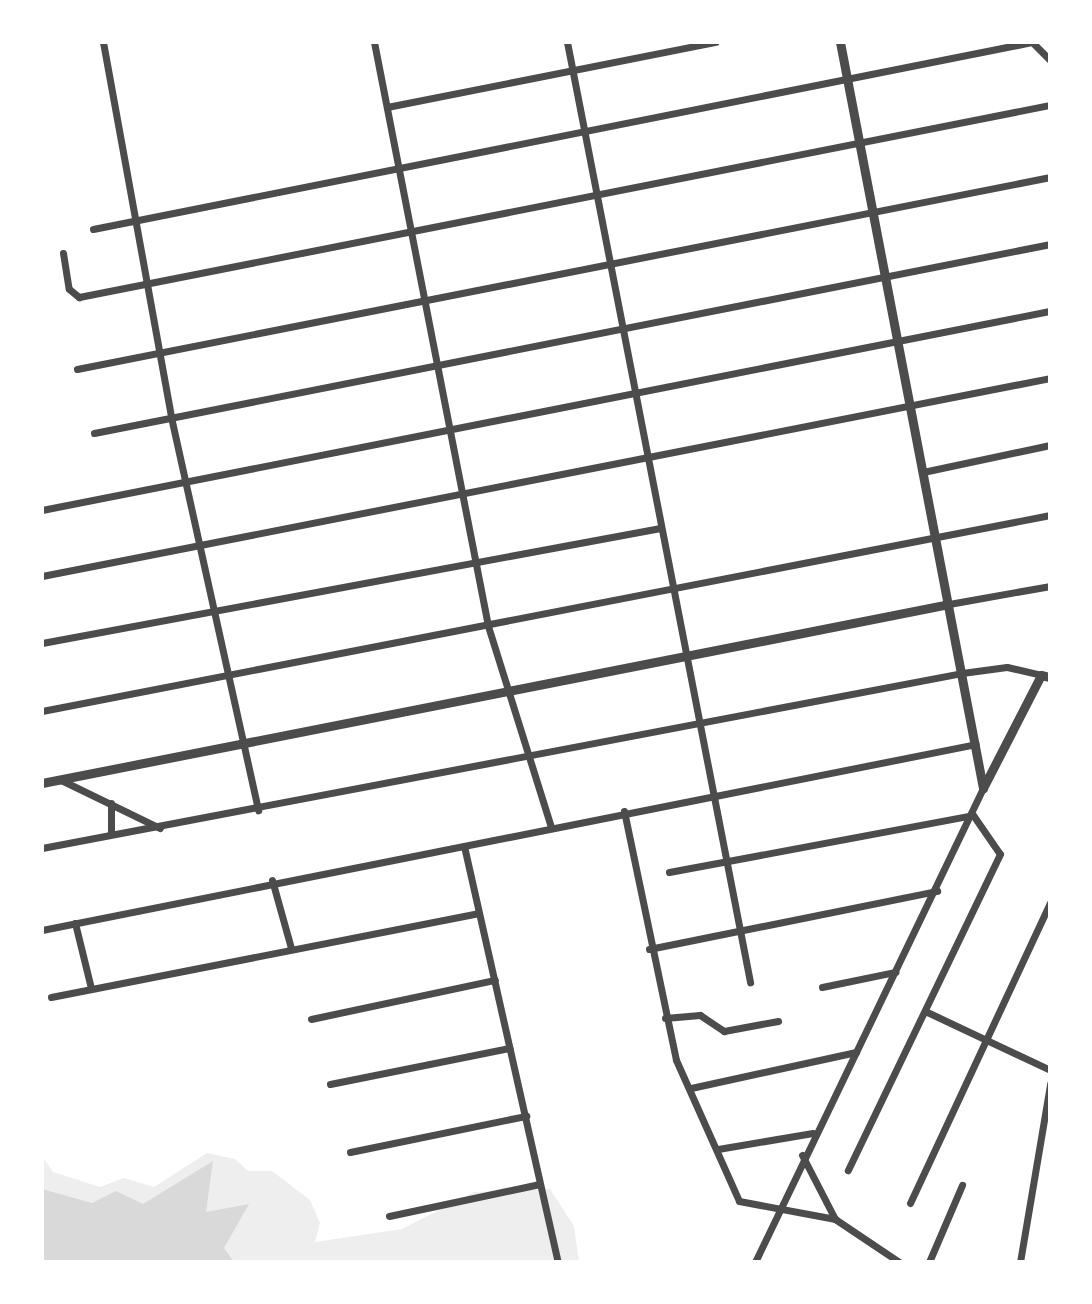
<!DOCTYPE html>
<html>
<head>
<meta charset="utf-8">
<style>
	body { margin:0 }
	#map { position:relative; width:1092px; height:1304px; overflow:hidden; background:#fff; font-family:"Sofia Sans Condensed",sans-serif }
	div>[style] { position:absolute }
	.green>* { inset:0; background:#eee }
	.water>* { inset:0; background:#d9d9d9 }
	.minor>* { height:7px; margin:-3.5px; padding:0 3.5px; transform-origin:3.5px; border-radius:3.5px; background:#4c4c4c }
	.tertiary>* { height:9px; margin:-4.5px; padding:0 4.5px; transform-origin:4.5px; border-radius:4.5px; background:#4c4c4c }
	span { translate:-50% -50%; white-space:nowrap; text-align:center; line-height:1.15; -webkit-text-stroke:6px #fff; paint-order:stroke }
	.frame { position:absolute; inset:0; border:44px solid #fff; pointer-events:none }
</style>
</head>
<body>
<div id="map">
	<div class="green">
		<div style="clip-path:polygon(207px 1153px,235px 1159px,248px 1171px,272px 1171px,310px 1200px,320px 1223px,315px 1242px,402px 1229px,474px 1192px,550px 1189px,574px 1226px,579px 1262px,42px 1262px,42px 1156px,53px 1172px,100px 1187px,124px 1178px,154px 1187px)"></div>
	</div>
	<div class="water">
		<div style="clip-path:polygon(213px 1161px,206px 1212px,249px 1204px,224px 1248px,234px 1262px,42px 1262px,42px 1189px,92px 1203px,116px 1191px,143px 1204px)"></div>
	</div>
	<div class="minor">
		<div style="left:103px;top:42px;width:381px;rotate:79.7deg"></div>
		<div style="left:171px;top:417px;width:403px;rotate:77.5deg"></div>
		<div style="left:374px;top:42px;width:595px;rotate:78.95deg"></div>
		<div style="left:488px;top:626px;width:211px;rotate:72.6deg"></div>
		<div style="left:567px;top:42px;width:958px;rotate:78.98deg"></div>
		<div style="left:1032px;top:42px;width:25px;rotate:45deg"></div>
		<div style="left:387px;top:107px;width:335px;rotate:-11.2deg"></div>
		<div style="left:93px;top:229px;width:957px;rotate:-11.26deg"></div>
		<div style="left:63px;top:253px;width:36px;rotate:81deg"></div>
		<div style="left:69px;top:289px;width:13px;rotate:39deg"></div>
		<div style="left:79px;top:297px;width:990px;rotate:-11.19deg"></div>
		<div style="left:77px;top:369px;width:992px;rotate:-11.16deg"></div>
		<div style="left:94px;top:433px;width:975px;rotate:-11.18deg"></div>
		<div style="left:923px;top:472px;width:130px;rotate:-12deg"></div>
		<div style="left:42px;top:510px;width:1027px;rotate:-11.17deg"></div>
		<div style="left:42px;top:576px;width:1027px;rotate:-11.11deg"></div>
		<div style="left:949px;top:604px;width:103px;rotate:-10.1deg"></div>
		<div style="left:42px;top:643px;width:629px;rotate:-10.54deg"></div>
		<div style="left:42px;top:711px;width:1027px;rotate:-11deg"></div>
		<div style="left:61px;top:780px;width:110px;rotate:25.9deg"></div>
		<div style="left:111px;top:803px;width:31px;rotate:90deg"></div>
		<div style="left:624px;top:811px;width:254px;rotate:78.2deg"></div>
		<div style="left:676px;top:1060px;width:154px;rotate:65.9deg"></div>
		<div style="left:739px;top:1201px;width:98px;rotate:10.6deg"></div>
		<div style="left:835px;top:1219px;width:77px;rotate:33.9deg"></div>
		<div style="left:464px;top:846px;width:426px;rotate:77.3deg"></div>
		<div style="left:42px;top:848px;width:936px;rotate:-10.77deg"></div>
		<div style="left:962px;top:673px;width:45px;rotate:-7.6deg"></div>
		<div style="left:1007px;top:667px;width:35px;rotate:13deg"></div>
		<div style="left:669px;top:872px;width:309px;rotate:-10.6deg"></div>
		<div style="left:973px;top:815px;width:47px;rotate:55.3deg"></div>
		<div style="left:1000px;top:854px;width:351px;rotate:115.7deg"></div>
		<div style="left:272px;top:880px;width:71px;rotate:74.4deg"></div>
		<div style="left:75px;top:923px;width:67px;rotate:76.2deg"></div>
		<div style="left:42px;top:930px;width:952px;rotate:-11.26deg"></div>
		<div style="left:649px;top:949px;width:294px;rotate:-11.4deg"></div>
		<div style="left:822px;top:987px;width:75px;rotate:-11.6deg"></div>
		<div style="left:51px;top:997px;width:435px;rotate:-11.1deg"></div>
		<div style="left:927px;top:1012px;width:136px;rotate:25.2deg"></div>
		<div style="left:665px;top:1018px;width:35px;rotate:-5deg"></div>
		<div style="left:700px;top:1015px;width:29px;rotate:34deg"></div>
		<div style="left:724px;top:1031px;width:55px;rotate:-10.5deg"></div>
		<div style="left:311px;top:1019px;width:188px;rotate:-12deg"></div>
		<div style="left:330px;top:1084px;width:183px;rotate:-11.4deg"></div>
		<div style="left:691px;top:1088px;width:169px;rotate:-12.3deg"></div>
		<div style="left:718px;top:1149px;width:96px;rotate:-9.6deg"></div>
		<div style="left:350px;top:1152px;width:180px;rotate:-11.6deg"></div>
		<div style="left:802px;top:1155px;width:72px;rotate:62.7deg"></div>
		<div style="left:910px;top:1203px;width:331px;rotate:-65deg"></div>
		<div style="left:389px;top:1216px;width:154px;rotate:-12deg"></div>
		<div style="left:755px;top:1262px;width:526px;rotate:-64.31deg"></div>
		<div style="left:929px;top:1262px;width:84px;rotate:-66.8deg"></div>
		<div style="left:1020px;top:1262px;width:181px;rotate:-80.4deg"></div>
	</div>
	<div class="tertiary">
		<div style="left:840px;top:42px;width:760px;rotate:79.15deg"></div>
		<div style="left:42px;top:783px;width:924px;rotate:-11.16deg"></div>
		<div style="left:983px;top:788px;width:127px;rotate:-62.8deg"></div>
		<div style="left:1041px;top:675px;width:9px;rotate:13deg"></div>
	</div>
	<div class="frame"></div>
</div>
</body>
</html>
